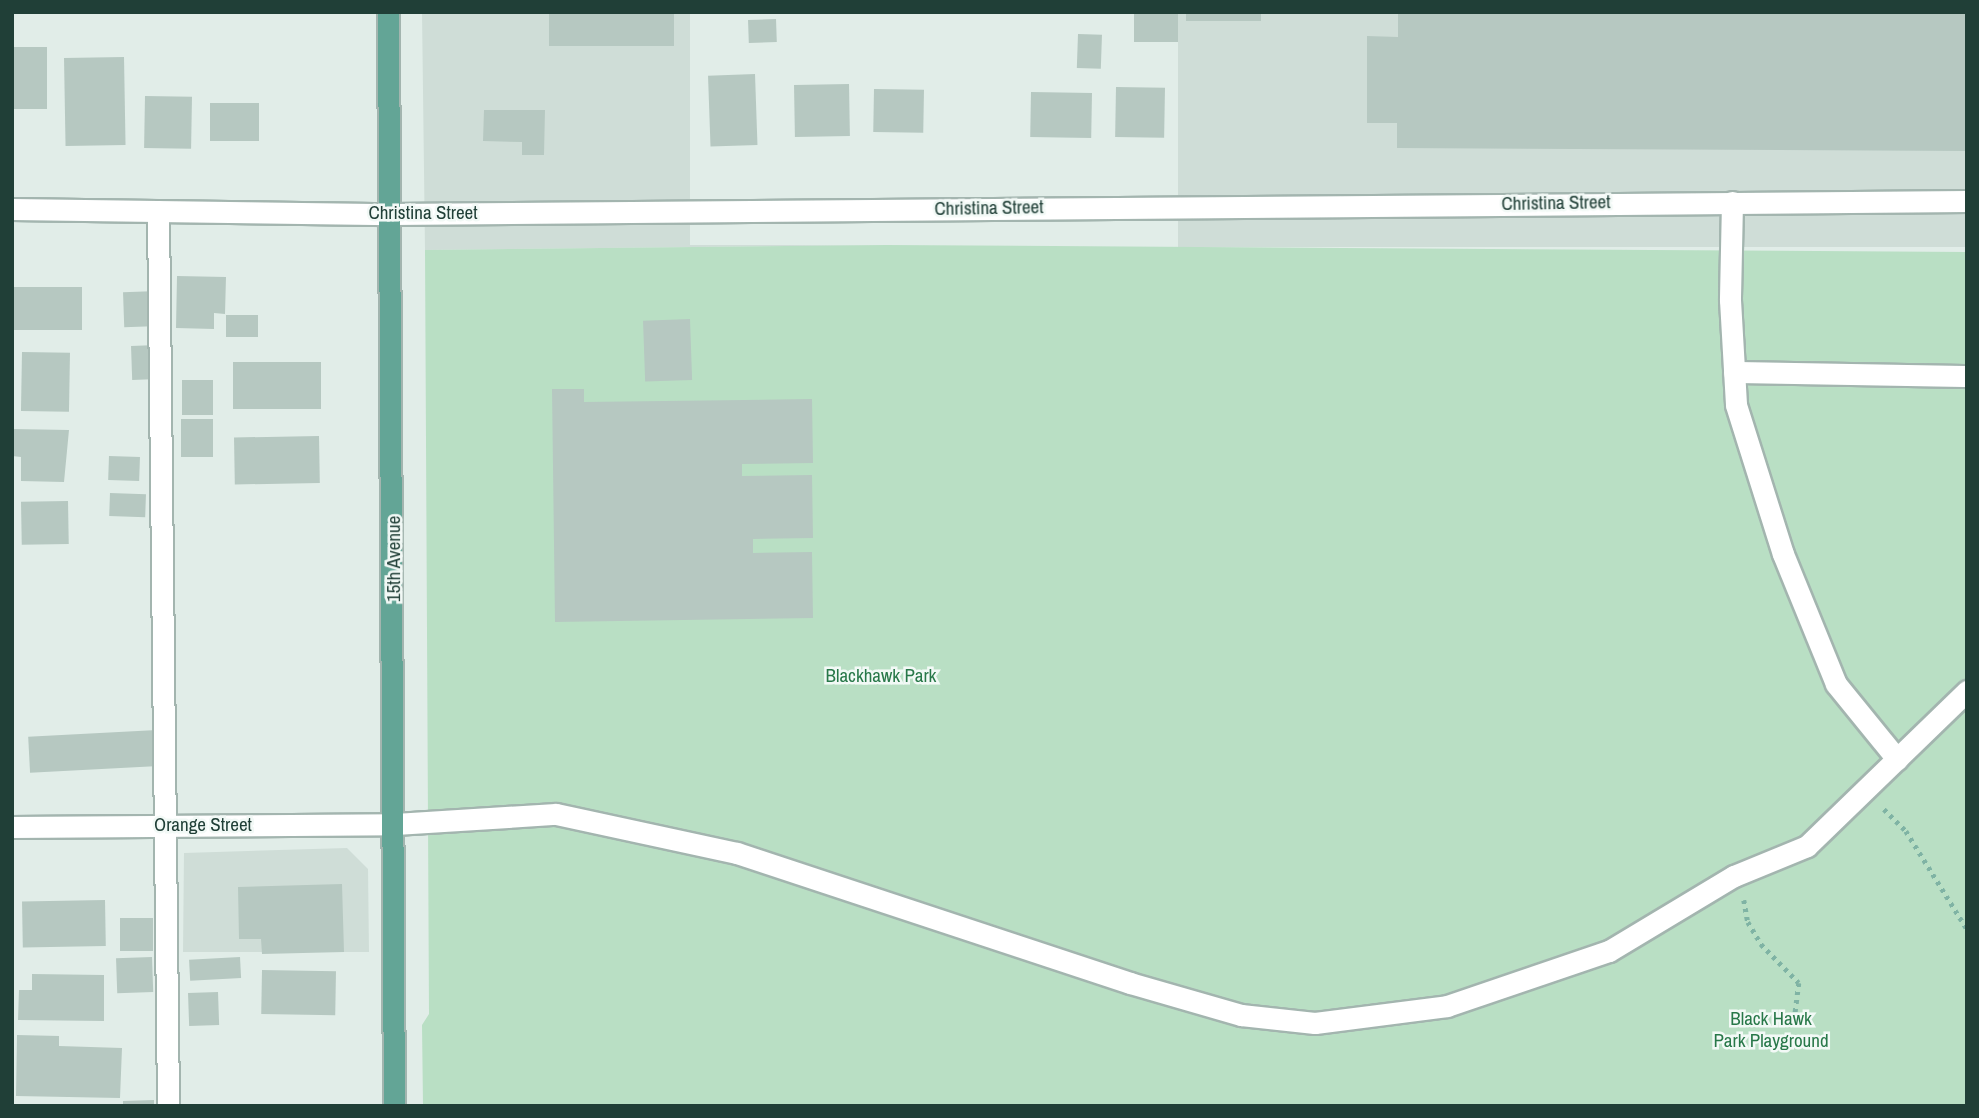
<!DOCTYPE html>
<html>
<head>
<meta charset="utf-8">
<style>
	body { margin:0 }
	#map { position:relative; width:1979px; height:1118px; overflow:hidden; background:#e1ede8; font-family:"Archivo Narrow",sans-serif }
	div>[style] { position:absolute }
	.built>* { inset:0; background:#cfddd7; transform-origin:0 0 }
	.green>* { inset:0; background:#b9dfc4 }
	.building>* { inset:0; background:#b6c8c1; transform-origin:0 0 }
	.path>* { height:4.5px; margin-top:-2.25px; transform-origin:0; background:repeating-linear-gradient(90deg,#7fb3a4 0 3.5px,transparent 0 8.5px) }
	.roads { filter:drop-shadow(2px 0 #a3b5af) drop-shadow(-2px 0 #a3b5af) drop-shadow(0 2px #a3b5af) drop-shadow(0 -2px #a3b5af) }
	.minor>* { height:21px; margin:-10.5px; padding:0 10.5px; transform-origin:10.5px; border-radius:10.5px; background:#fff }
	.major>* { height:21px; margin:-10.5px; padding:0 10.5px; transform-origin:10.5px; border-radius:10.5px; background:#63a596 }
	span { translate:-50% -50%; white-space:nowrap; text-align:center; line-height:1.15; -webkit-text-stroke:5px #f2f9f6; paint-order:stroke }
	.street-label { font-size:19px; color:#203f37 }
	.park-label { font-size:19px; color:#287849 }
	.frame { position:absolute; inset:0; border:14px solid #203f37; pointer-events:none }
</style>
</head>
<body>
<div id="map">
	<div class="built">
		<div style="clip-path:polygon(422px 12px,690px 12px,690px 245px,886px 245px,425px 250px)"></div>
		<div style="left:1178px;top:12px;width:789px;height:235px"></div>
		<div style="clip-path:polygon(347px 848px,368px 869px,369px 952px,183px 952px,184px 853px)"></div>
	</div>
	<div class="green">
		<div style="clip-path:polygon(886px 245px,1967px 252px,1967px 1106px,423px 1106px,422px 1025px,429px 1014px,425px 250px)"></div>
	</div>
	<div class="building">
		<div style="left:549px;top:12px;width:125px;height:34px"></div>
		<div style="left:1134px;top:12px;width:44px;height:30px"></div>
		<div style="left:1186px;top:12px;width:75px;height:9px"></div>
		<div style="clip-path:polygon(1398px 12px,1967px 12px,1967px 151px,1397px 148px,1397px 123px,1367px 123px,1367px 36px,1398px 37px)"></div>
		<div style="left:776px;top:19px;width:23px;height:28px;rotate:88deg"></div>
		<div style="left:1078px;top:34px;width:24px;height:34px;rotate:2deg"></div>
		<div style="left:12px;top:47px;width:35px;height:62px"></div>
		<div style="left:124px;top:57px;width:88px;height:60px;rotate:89deg"></div>
		<div style="left:755px;top:74px;width:71px;height:47px;rotate:88deg"></div>
		<div style="left:849px;top:84px;width:52px;height:55px;rotate:89deg"></div>
		<div style="left:1116px;top:87px;width:49px;height:50px;rotate:1deg"></div>
		<div style="left:874px;top:89px;width:50px;height:43px;rotate:1deg"></div>
		<div style="left:1031px;top:92px;width:61px;height:45px;rotate:1deg"></div>
		<div style="left:145px;top:96px;width:47px;height:52px;rotate:1deg"></div>
		<div style="left:210px;top:103px;width:49px;height:38px"></div>
		<div style="clip-path:polygon(484px 110px,545px 110px,544px 155px,522px 155px,522px 142px,483px 141px)"></div>
		<div style="clip-path:polygon(177px 276px,226px 277px,225px 314px,214px 313px,214px 329px,176px 328px)"></div>
		<div style="left:12px;top:287px;width:70px;height:43px"></div>
		<div style="left:158px;top:291px;width:35px;height:35px;rotate:88deg"></div>
		<div style="left:258px;top:315px;width:22px;height:32px;rotate:90deg"></div>
		<div style="left:690px;top:319px;width:61px;height:47px;rotate:88deg"></div>
		<div style="left:157px;top:345px;width:34px;height:26px;rotate:88deg"></div>
		<div style="left:22px;top:352px;width:48px;height:59px;rotate:1deg"></div>
		<div style="left:233px;top:362px;width:88px;height:47px"></div>
		<div style="left:182px;top:380px;width:31px;height:35px"></div>
		<div style="clip-path:polygon(552px 389px,584px 389px,584px 402px,812px 399px,813px 463px,742px 464px,742px 476px,812px 475px,813px 538px,753px 539px,753px 553px,812px 552px,813px 618px,555px 622px)"></div>
		<div style="left:181px;top:419px;width:32px;height:38px"></div>
		<div style="clip-path:polygon(12px 429px,69px 430px,64px 482px,21px 481px,21px 457px,12px 456px)"></div>
		<div style="left:319px;top:436px;width:47px;height:85px;rotate:89deg"></div>
		<div style="left:109px;top:456px;width:31px;height:24px;rotate:2deg"></div>
		<div style="left:110px;top:493px;width:36px;height:23px;rotate:2deg"></div>
		<div style="left:68px;top:501px;width:43px;height:47px;rotate:89deg"></div>
		<div style="left:157px;top:730px;width:36px;height:129px;rotate:87deg"></div>
		<div style="clip-path:polygon(342px 884px,344px 952px,262px 954px,261px 939px,239px 939px,238px 887px)"></div>
		<div style="left:105px;top:900px;width:46px;height:83px;rotate:89deg"></div>
		<div style="left:120px;top:918px;width:33px;height:33px"></div>
		<div style="left:152px;top:957px;width:35px;height:36px;rotate:88deg"></div>
		<div style="left:240px;top:957px;width:21px;height:51px;rotate:87deg"></div>
		<div style="left:262px;top:970px;width:74px;height:44px;rotate:1deg"></div>
		<div style="clip-path:polygon(32px 974px,104px 975px,104px 1021px,18px 1020px,19px 990px,32px 990px)"></div>
		<div style="left:218px;top:992px;width:33px;height:30px;rotate:88deg"></div>
		<div style="clip-path:polygon(17px 1035px,59px 1036px,59px 1046px,122px 1048px,120px 1098px,16px 1096px)"></div>
		<div style="clip-path:polygon(154px 1100px,154px 1106px,123px 1106px,123px 1101px)"></div>
	</div>
	<div class="path">
		<div style="left:1884px;top:809px;width:31px;rotate:45deg"></div>
		<div style="left:1906px;top:831px;width:115px;rotate:58.1deg"></div>
		<div style="left:1744px;top:900px;width:22px;rotate:80deg"></div>
		<div style="left:1748px;top:922px;width:26px;rotate:59deg"></div>
		<div style="left:1761px;top:944px;width:54px;rotate:45.7deg"></div>
		<div style="left:1799px;top:983px;width:40px;rotate:97.1deg"></div>
	</div>
	<div class="roads">
		<div class="minor">
			<div style="left:1732px;top:202px;width:98px;rotate:91.2deg"></div>
			<div style="left:1730px;top:300px;width:105px;rotate:86.7deg"></div>
			<div style="left:1736px;top:405px;width:156px;rotate:72.5deg"></div>
			<div style="left:1783px;top:554px;width:140px;rotate:67.8deg"></div>
			<div style="left:1836px;top:684px;width:97px;rotate:50.9deg"></div>
			<div style="left:12px;top:209px;width:380px;rotate:0.8deg"></div>
			<div style="left:392px;top:214px;width:1575px;rotate:-0.47deg"></div>
			<div style="left:158px;top:211px;width:895px;rotate:89.36deg"></div>
			<div style="left:1734px;top:372px;width:233px;rotate:1deg"></div>
			<div style="left:12px;top:827px;width:383px;rotate:-0.4deg"></div>
			<div style="left:395px;top:824px;width:161px;rotate:-3.6deg"></div>
			<div style="left:556px;top:814px;width:185px;rotate:12.2deg"></div>
			<div style="left:737px;top:853px;width:414px;rotate:18.3deg"></div>
			<div style="left:1130px;top:983px;width:116px;rotate:16.1deg"></div>
			<div style="left:1241px;top:1015px;width:74px;rotate:6.2deg"></div>
			<div style="left:1315px;top:1023px;width:133px;rotate:-7.3deg"></div>
			<div style="left:1447px;top:1006px;width:171px;rotate:-18.8deg"></div>
			<div style="left:1609px;top:951px;width:146px;rotate:-31deg"></div>
			<div style="left:1734px;top:876px;width:79px;rotate:-22.3deg"></div>
			<div style="left:1807px;top:846px;width:223px;rotate:-44.1deg"></div>
		</div>
		<div class="major">
			<div style="left:388px;top:12px;width:1094px;rotate:89.69deg"></div>
		</div>
	</div>
	<div class="street-label">
		<span style="left:1556px;top:203px;rotate:-1deg">Christina Street</span>
		<span style="left:989px;top:208px;rotate:-1deg">Christina Street</span>
		<span style="left:423px;top:213px">Christina Street</span>
		<span style="left:394px;top:559px;rotate:-90deg">15th Avenue</span>
		<span style="left:203px;top:825px">Orange Street</span>
	</div>
	<div class="park-label">
		<span style="left:881px;top:676px">Blackhawk Park</span>
		<span style="left:1771px;top:1030px">Black Hawk<br>Park Playground</span>
	</div>
	<div class="frame"></div>
</div>
</body>
</html>
